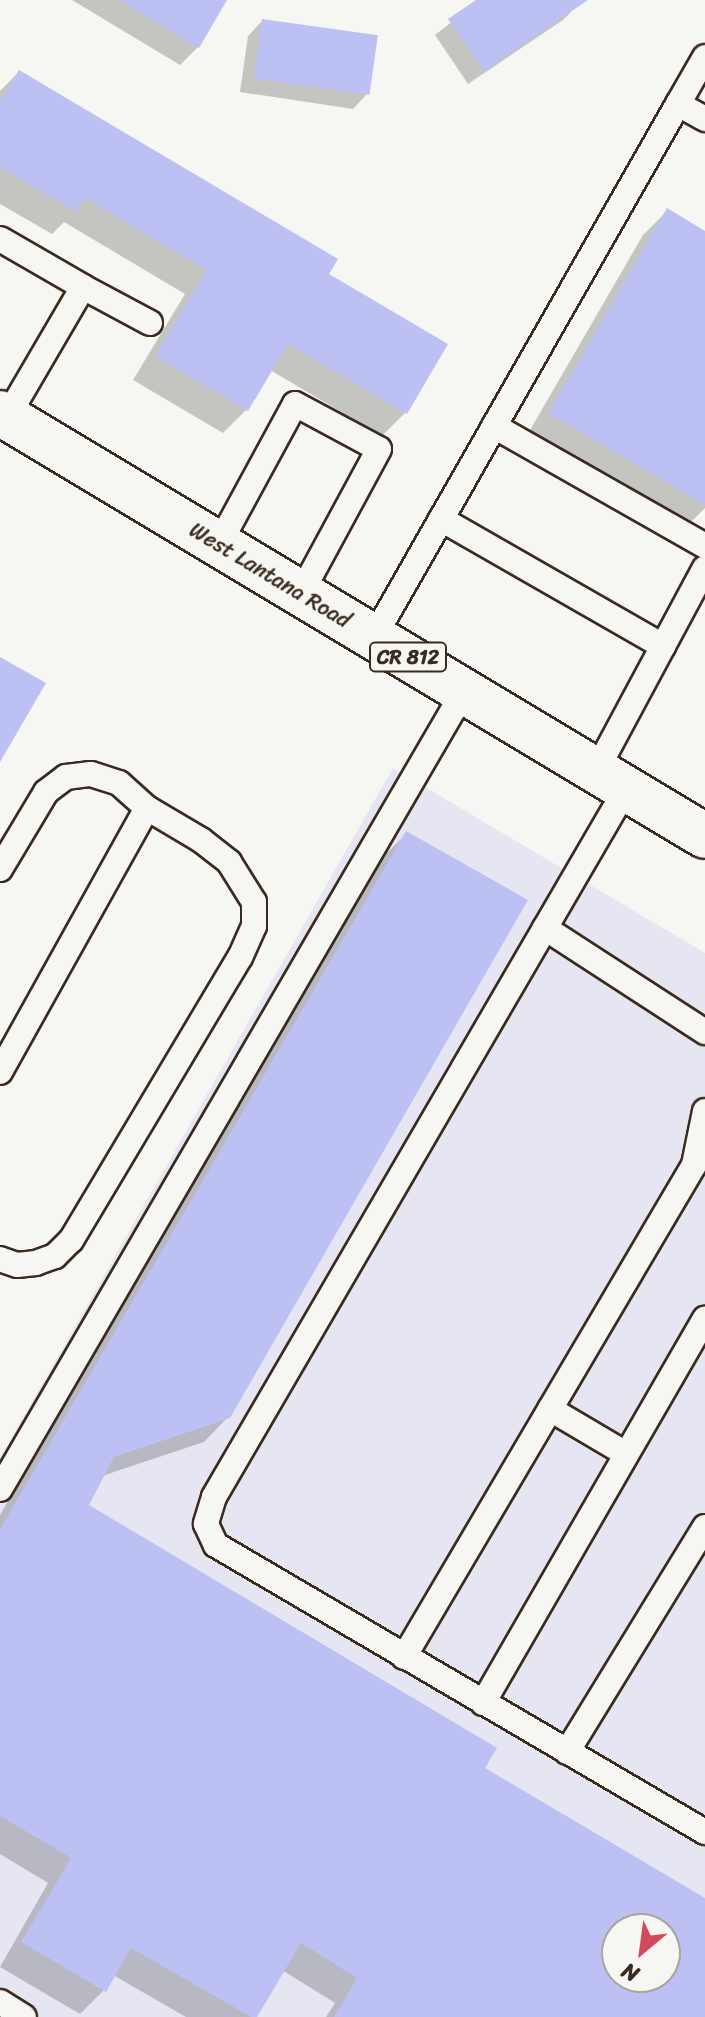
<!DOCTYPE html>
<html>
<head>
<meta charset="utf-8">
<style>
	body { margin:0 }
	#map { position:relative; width:705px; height:2017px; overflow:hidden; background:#f6f6f2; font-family:Sriracha,sans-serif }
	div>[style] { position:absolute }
	.built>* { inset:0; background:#e5e6f2 }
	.shadow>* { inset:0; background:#0003 }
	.building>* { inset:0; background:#bcc0f2; transform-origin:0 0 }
	.roads { filter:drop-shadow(2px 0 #3b2a1e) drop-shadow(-2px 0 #3b2a1e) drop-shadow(0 2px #3b2a1e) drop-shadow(0 -2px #3b2a1e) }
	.lane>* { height:24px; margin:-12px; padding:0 12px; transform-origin:12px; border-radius:12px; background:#f6f6f2 }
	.primary>* { height:44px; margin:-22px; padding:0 22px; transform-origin:22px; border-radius:22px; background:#f6f6f2 }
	span { translate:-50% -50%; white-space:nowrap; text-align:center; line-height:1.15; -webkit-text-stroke:8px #f6f6f2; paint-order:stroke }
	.shield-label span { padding:2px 6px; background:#f6f6f2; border:2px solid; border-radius:6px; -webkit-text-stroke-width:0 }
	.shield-label { font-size:20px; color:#3b2a1e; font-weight:700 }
	.street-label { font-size:22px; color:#3b2a1e }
	.north { position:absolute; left:601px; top:1913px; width:80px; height:80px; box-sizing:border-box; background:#f6f6f2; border:2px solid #aba49d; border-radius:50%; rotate:209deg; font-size:22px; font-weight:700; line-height:32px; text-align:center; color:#3b2a1e }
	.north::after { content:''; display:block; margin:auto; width:28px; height:36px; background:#d1495b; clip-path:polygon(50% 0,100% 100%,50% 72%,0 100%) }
</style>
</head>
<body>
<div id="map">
	<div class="built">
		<div style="clip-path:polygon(evenodd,393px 768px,705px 953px,705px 2017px,0 2017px,0 1458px,393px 768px,617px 1929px,665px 1929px,665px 1977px,617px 1977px,617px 1929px)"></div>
	</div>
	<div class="shadow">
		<div style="clip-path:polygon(72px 0,223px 0,198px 47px,180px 65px)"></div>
		<div style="clip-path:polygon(480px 0,574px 0,578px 5px,563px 20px,468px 84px,435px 35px)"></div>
		<div style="clip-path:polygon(262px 21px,367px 94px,353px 109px,240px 92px,248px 36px)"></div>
		<div style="clip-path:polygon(19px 72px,326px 275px,405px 413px,382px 436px,270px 370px,246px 410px,223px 433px,133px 380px,185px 294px,64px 222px,52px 234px,0 204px,0 91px)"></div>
		<div style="clip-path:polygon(667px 211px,705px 233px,705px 508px,683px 530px,526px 437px,643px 235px)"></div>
		<div style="clip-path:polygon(evenodd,407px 833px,228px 1417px,204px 1442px,102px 1476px,86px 1506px,483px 1768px,705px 1901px,705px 2017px,326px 2017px,335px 2003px,282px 1970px,255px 2017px,186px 2017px,113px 1975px,104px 1990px,80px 2014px,0 1967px,48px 1883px,0 1854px,0 1515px,383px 857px,407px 833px,617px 1929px,665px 1929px,665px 1977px,617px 1977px,617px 1929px)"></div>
	</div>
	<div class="building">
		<div style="clip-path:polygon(119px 0,227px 0,199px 48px)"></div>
		<div style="clip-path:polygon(476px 0,588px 0,484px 71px,448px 19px)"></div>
		<div style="left:262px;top:19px;width:117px;height:60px;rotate:8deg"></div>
		<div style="clip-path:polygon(19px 70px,338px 259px,329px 274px,448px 344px,407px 414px,288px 344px,248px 411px,155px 356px,206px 270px,85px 198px,76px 212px,0 167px,0 101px)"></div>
		<div style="clip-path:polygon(667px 208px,705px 231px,705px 505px,548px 413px)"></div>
		<div style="clip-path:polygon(0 657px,46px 683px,0 762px)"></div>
		<div style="clip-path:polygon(evenodd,406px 831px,528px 900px,230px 1418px,114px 1457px,89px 1505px,497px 1748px,485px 1768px,705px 1898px,705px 2017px,334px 2017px,357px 1978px,301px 1943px,257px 2017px,251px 2017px,131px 1948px,106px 1992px,21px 1942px,71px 1858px,0 1816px,0 1529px,406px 831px,617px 1929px,665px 1929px,665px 1977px,617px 1977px,617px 1929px)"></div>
	</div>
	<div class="roads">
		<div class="lane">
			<div style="left:678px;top:104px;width:54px;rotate:-60.1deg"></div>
			<div style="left:0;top:239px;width:96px;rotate:30deg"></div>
			<div style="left:83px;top:287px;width:151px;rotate:120.3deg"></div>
			<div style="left:83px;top:287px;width:76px;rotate:28.2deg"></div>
			<div style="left:494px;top:426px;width:243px;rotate:29.6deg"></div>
			<div style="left:441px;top:519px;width:256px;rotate:29.8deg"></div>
			<div style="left:219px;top:544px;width:159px;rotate:-61.5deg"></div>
			<div style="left:295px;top:404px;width:95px;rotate:28.2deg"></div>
			<div style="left:379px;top:449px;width:164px;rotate:118.4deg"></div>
			<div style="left:374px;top:637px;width:614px;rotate:-60.3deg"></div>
			<div style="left:678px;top:104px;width:31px;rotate:29deg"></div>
			<div style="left:596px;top:771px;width:230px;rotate:-61.8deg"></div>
			<div style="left:626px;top:789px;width:819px;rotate:120.2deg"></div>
			<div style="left:214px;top:1497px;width:28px;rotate:107deg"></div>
			<div style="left:206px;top:1524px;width:23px;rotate:65deg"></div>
			<div style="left:216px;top:1545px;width:567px;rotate:30.41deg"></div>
			<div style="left:0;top:869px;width:90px;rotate:-59.1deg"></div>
			<div style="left:46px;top:792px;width:25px;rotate:-37deg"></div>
			<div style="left:66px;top:777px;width:25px;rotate:-7deg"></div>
			<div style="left:91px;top:774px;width:29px;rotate:18deg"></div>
			<div style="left:119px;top:783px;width:38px;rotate:42deg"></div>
			<div style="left:147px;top:808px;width:63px;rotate:30.7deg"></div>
			<div style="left:201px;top:840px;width:36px;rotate:38deg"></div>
			<div style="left:229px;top:862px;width:47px;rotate:58deg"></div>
			<div style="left:254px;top:902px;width:24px;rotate:90deg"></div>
			<div style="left:254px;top:926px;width:34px;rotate:114deg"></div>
			<div style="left:240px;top:957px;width:330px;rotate:120.8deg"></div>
			<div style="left:71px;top:1240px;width:23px;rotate:135deg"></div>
			<div style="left:55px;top:1256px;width:20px;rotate:160deg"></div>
			<div style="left:36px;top:1263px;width:19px;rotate:174deg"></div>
			<div style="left:17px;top:1265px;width:18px;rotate:-161deg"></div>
			<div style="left:545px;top:928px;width:191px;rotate:33deg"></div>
			<div style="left:0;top:1072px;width:302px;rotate:-60.9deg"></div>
			<div style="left:550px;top:1409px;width:88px;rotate:30.6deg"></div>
			<div style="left:0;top:1489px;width:923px;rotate:-59.82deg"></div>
			<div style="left:404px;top:1657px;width:571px;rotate:-59.48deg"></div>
			<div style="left:694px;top:1165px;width:55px;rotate:-78.5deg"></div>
			<div style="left:483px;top:1703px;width:444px;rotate:-60deg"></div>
			<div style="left:567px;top:1752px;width:264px;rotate:-58.5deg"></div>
			<div style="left:0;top:2002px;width:28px;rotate:32deg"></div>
		</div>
		<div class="primary">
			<div style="left:0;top:413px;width:822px;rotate:30.96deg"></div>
		</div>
	</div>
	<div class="shield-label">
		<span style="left:408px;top:657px">CR 812</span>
	</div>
	<div class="street-label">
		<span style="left:270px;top:575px;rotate:31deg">West Lantana Road</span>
	</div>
	<div class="north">N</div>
</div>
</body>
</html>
